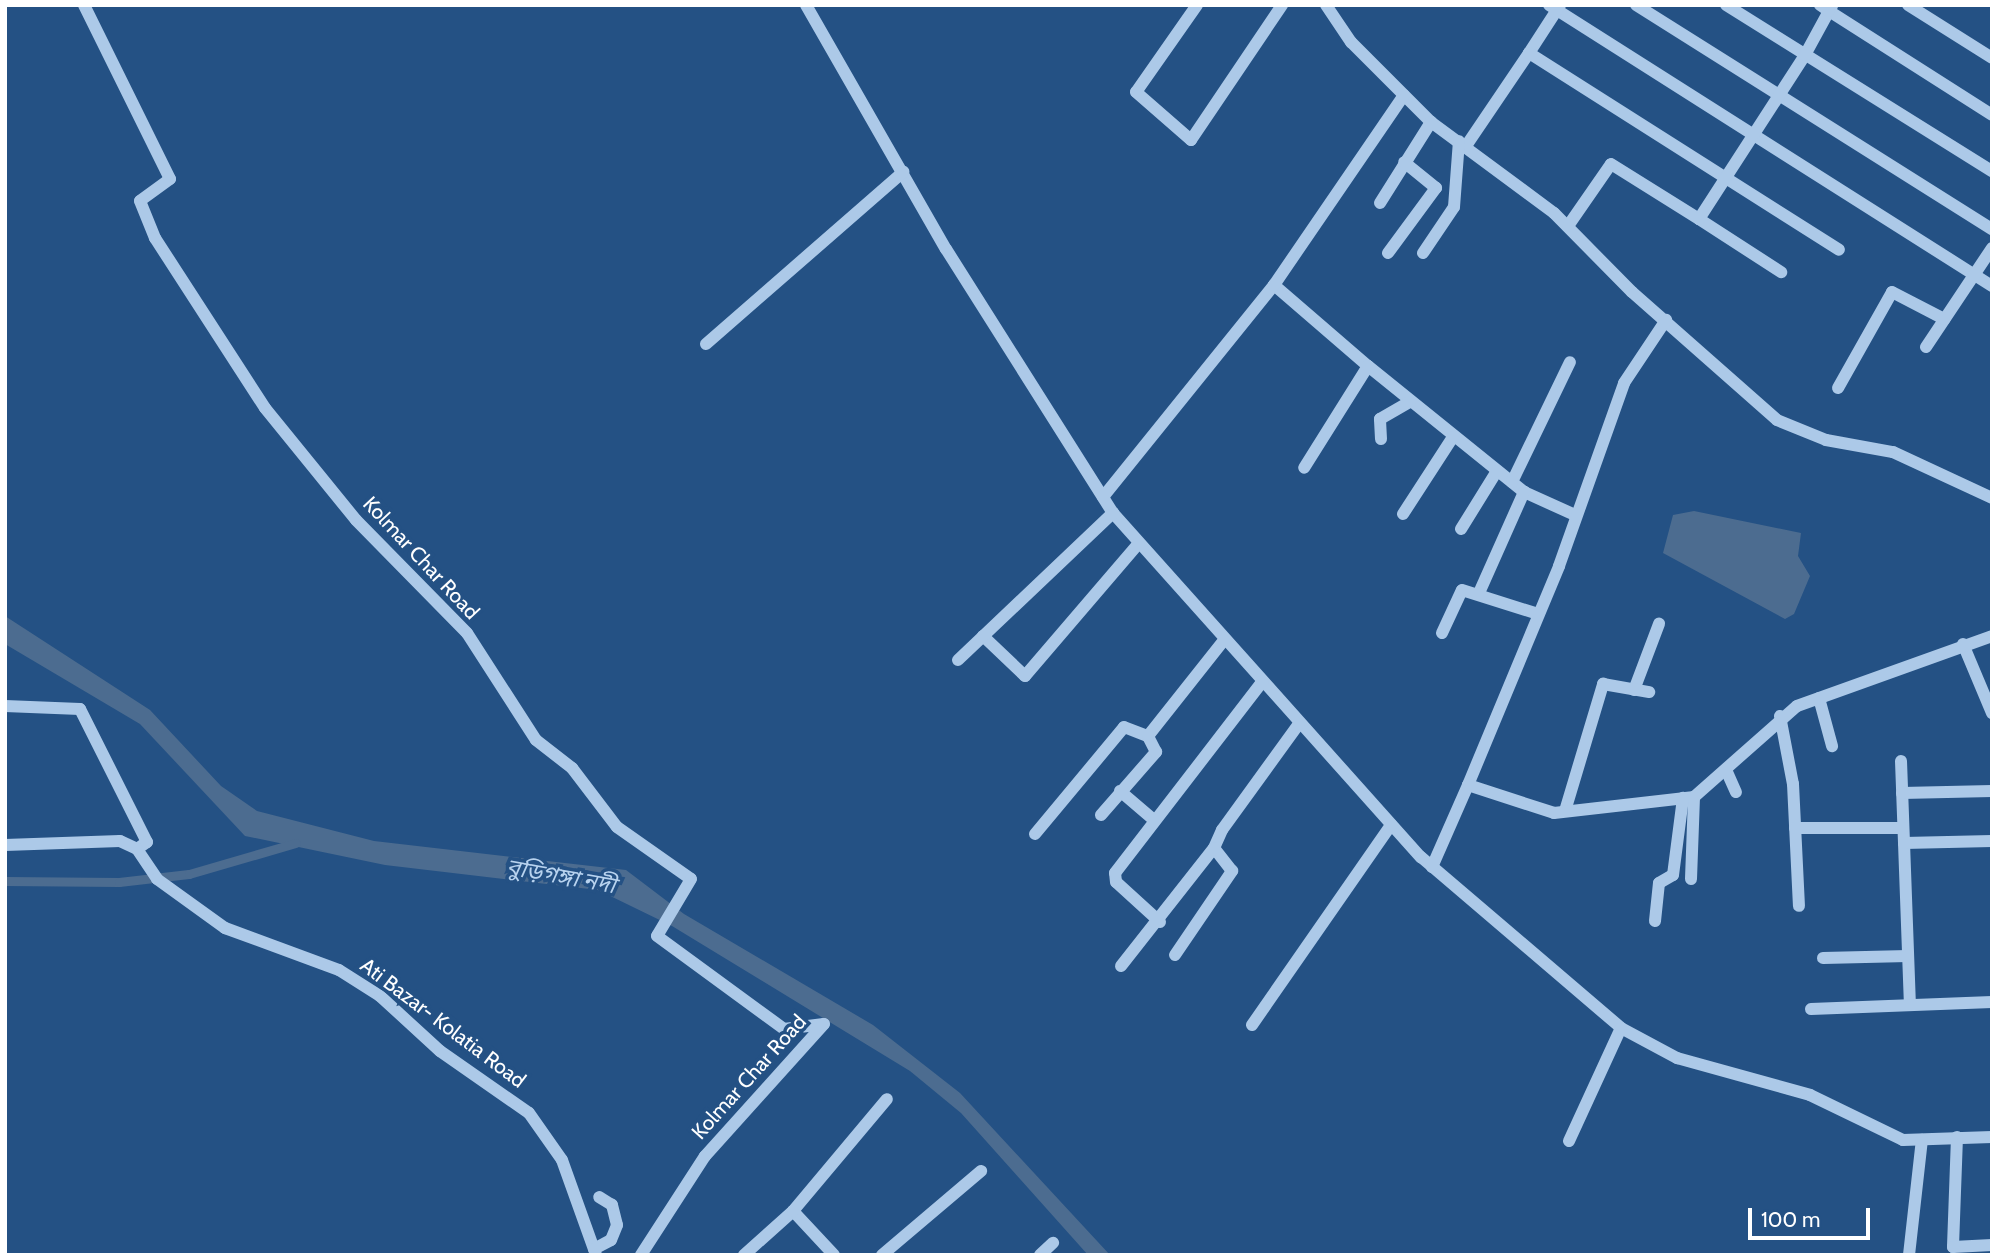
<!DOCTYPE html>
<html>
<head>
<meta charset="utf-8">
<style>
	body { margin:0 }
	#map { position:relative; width:1997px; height:1260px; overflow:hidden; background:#245184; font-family:Cabin,"Noto Sans Bengali",sans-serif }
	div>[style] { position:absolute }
	.water>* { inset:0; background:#4c6c90 }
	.canal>* { height:9px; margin:-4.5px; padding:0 4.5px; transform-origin:4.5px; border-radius:4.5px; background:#4c6c90 }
	.minor>* { height:12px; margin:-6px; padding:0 6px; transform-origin:6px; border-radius:6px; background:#acc9e8 }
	span { translate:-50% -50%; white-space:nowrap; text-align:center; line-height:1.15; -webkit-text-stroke:7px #245184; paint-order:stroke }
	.street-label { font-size:21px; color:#fff }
	.water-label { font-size:23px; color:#b8d3ef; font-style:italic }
	.frame { position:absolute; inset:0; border:7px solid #fff; pointer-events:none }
	.scale { position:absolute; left:1748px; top:1208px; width:122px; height:32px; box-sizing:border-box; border:4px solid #fff; border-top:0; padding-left:9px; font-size:21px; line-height:24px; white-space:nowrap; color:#fff; -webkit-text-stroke:5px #245184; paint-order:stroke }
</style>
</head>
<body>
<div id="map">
	<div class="water">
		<div style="clip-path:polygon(1694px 511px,1801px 533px,1798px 556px,1810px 576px,1794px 614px,1785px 619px,1663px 553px,1673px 515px)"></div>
		<div style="clip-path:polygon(5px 616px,150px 710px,221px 786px,257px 811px,374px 841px,626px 870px,684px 914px,873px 1025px,960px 1093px,1110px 1255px,1088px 1255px,961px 1113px,910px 1071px,672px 926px,598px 890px,385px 865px,245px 836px,140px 724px,5px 644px)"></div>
	</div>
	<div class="canal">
		<div style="left:5px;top:881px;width:114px;rotate:0.5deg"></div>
		<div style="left:119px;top:882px;width:70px;rotate:-6.5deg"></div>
		<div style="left:189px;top:874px;width:111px;rotate:-16.2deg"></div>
	</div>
	<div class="minor">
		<div style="left:84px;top:5px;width:194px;rotate:63.7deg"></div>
		<div style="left:170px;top:179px;width:37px;rotate:144deg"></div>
		<div style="left:140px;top:201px;width:40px;rotate:68deg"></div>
		<div style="left:155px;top:238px;width:202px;rotate:57.1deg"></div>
		<div style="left:265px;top:408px;width:144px;rotate:50.9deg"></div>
		<div style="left:356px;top:520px;width:158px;rotate:45.5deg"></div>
		<div style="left:467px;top:633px;width:127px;rotate:57.2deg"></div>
		<div style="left:536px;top:740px;width:46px;rotate:37.9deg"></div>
		<div style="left:572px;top:768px;width:74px;rotate:52.7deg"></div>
		<div style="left:617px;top:827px;width:90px;rotate:35.1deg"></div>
		<div style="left:691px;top:879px;width:66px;rotate:120.8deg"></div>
		<div style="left:657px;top:936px;width:157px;rotate:36.2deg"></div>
		<div style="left:784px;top:1029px;width:40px;rotate:-7.1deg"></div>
		<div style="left:824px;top:1024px;width:178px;rotate:132deg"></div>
		<div style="left:705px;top:1156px;width:118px;rotate:122.9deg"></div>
		<div style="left:806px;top:5px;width:281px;rotate:60.2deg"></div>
		<div style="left:946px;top:249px;width:312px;rotate:57.7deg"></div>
		<div style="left:1113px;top:513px;width:462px;rotate:48.2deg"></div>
		<div style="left:1421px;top:857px;width:263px;rotate:40.5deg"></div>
		<div style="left:1621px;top:1028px;width:64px;rotate:28.2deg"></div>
		<div style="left:1677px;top:1058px;width:138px;rotate:15.5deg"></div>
		<div style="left:1810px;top:1095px;width:103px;rotate:25.8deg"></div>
		<div style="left:1903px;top:1140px;width:89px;rotate:-1.9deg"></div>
		<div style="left:1197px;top:5px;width:106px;rotate:125deg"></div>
		<div style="left:1136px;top:92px;width:73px;rotate:41.1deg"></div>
		<div style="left:1191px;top:140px;width:163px;rotate:-56deg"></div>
		<div style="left:1326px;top:5px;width:45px;rotate:56deg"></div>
		<div style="left:1351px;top:42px;width:113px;rotate:45deg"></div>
		<div style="left:1431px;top:122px;width:153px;rotate:36.5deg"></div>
		<div style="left:1554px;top:213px;width:111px;rotate:45.4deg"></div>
		<div style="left:1632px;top:292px;width:193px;rotate:41.4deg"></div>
		<div style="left:1777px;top:420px;width:53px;rotate:22.2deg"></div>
		<div style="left:1826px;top:440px;width:68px;rotate:10.2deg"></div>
		<div style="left:1893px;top:452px;width:109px;rotate:24.9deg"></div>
		<div style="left:1549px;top:5px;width:525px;rotate:32.39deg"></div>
		<div style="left:1636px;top:5px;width:421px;rotate:32.2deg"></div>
		<div style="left:1726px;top:5px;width:314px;rotate:32deg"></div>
		<div style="left:1908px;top:5px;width:99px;rotate:32.2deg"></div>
		<div style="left:1832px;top:6px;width:6px;rotate:121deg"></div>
		<div style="left:1829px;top:11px;width:193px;rotate:32.5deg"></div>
		<div style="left:1529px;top:53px;width:57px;rotate:-57.1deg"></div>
		<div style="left:1466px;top:146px;width:112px;rotate:-55.9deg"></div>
		<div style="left:1529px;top:53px;width:367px;rotate:32.4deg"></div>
		<div style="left:1380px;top:203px;width:96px;rotate:-57.8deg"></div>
		<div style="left:1699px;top:219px;width:98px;rotate:32.9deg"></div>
		<div style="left:1568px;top:226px;width:75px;rotate:-55.3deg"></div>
		<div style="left:1611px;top:164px;width:104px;rotate:32deg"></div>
		<div style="left:1699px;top:219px;width:195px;rotate:-57.1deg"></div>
		<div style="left:1805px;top:55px;width:50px;rotate:-61.4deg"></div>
		<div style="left:1829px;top:11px;width:11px;rotate:-146deg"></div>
		<div style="left:1388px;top:253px;width:81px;rotate:-53.6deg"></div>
		<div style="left:1436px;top:188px;width:41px;rotate:-140.9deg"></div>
		<div style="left:1423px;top:253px;width:55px;rotate:-56deg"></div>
		<div style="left:1454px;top:207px;width:66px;rotate:-85.7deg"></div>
		<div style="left:1274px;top:285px;width:124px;rotate:40.8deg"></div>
		<div style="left:1368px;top:366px;width:120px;rotate:122.1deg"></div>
		<div style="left:706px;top:344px;width:262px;rotate:-41.1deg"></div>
		<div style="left:1926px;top:347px;width:119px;rotate:-56.3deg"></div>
		<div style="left:1368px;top:366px;width:201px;rotate:38.9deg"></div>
		<div style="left:1524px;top:492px;width:56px;rotate:24.3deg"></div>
		<div style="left:1838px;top:388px;width:110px;rotate:-60.6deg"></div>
		<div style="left:1892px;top:292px;width:59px;rotate:27.4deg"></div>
		<div style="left:1381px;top:439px;width:20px;rotate:-93deg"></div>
		<div style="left:1380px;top:419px;width:34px;rotate:-30deg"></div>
		<div style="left:1512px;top:482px;width:133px;rotate:-64.2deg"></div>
		<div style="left:1103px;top:497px;width:272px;rotate:-51.1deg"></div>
		<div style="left:1274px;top:285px;width:230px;rotate:-55.6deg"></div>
		<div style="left:1403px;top:514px;width:92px;rotate:-57deg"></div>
		<div style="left:1461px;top:529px;width:68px;rotate:-58.2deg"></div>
		<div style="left:1479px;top:593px;width:111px;rotate:-66deg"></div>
		<div style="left:1442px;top:633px;width:47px;rotate:-65.1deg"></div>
		<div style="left:1462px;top:590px;width:80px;rotate:17.5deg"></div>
		<div style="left:983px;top:636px;width:58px;rotate:43.6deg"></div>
		<div style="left:1025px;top:676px;width:174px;rotate:-49.4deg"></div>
		<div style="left:1963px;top:644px;width:75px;rotate:67.2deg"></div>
		<div style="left:958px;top:660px;width:214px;rotate:-43.5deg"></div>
		<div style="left:1634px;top:690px;width:71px;rotate:-69.3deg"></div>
		<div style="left:1819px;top:698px;width:50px;rotate:74.8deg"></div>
		<div style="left:5px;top:706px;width:75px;rotate:2.3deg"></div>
		<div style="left:80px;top:709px;width:149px;rotate:63.3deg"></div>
		<div style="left:147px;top:842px;width:12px;rotate:145deg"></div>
		<div style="left:1780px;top:716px;width:69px;rotate:79.2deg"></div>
		<div style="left:1793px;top:784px;width:122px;rotate:87.2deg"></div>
		<div style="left:1901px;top:761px;width:244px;rotate:87.9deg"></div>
		<div style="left:1727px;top:772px;width:22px;rotate:66deg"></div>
		<div style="left:1468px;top:785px;width:237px;rotate:-67.4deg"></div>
		<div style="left:1559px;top:566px;width:194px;rotate:-70.4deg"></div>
		<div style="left:1624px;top:383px;width:76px;rotate:-56.3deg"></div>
		<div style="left:1120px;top:791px;width:45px;rotate:40.5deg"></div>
		<div style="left:1902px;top:793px;width:90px;rotate:-1.3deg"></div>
		<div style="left:1565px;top:811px;width:133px;rotate:-73.3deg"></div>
		<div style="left:1603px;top:684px;width:47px;rotate:9.9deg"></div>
		<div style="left:1101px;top:815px;width:84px;rotate:-48.9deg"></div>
		<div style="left:1156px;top:752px;width:18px;rotate:-117deg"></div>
		<div style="left:1795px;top:828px;width:108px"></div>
		<div style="left:1035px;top:834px;width:139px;rotate:-50.2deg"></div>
		<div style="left:1124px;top:727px;width:26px;rotate:21deg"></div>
		<div style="left:1148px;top:736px;width:122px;rotate:-51.6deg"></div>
		<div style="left:1904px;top:843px;width:88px;rotate:-1.3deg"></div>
		<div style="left:5px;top:845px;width:115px;rotate:-2deg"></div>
		<div style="left:120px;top:841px;width:19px;rotate:25deg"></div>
		<div style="left:137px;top:849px;width:36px;rotate:56deg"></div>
		<div style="left:157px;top:879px;width:84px;rotate:35.8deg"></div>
		<div style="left:225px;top:928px;width:121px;rotate:20.2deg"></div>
		<div style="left:339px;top:970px;width:49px;rotate:32.4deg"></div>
		<div style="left:380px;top:996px;width:81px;rotate:42.5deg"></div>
		<div style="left:440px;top:1051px;width:108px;rotate:34.9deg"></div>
		<div style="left:529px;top:1113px;width:57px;rotate:54.9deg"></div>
		<div style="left:562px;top:1160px;width:101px;rotate:70.3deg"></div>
		<div style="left:1432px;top:867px;width:90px;rotate:-66.3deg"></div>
		<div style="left:1468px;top:785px;width:90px;rotate:18deg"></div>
		<div style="left:1554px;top:813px;width:141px;rotate:-6.5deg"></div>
		<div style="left:1694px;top:797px;width:137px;rotate:-41.5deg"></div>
		<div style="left:1797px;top:706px;width:207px;rotate:-19.7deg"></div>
		<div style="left:1691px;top:879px;width:82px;rotate:-87.9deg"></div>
		<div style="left:1655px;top:921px;width:38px;rotate:-84deg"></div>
		<div style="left:1659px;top:883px;width:16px;rotate:-30deg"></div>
		<div style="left:1673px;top:875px;width:78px;rotate:-82.6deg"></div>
		<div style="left:1160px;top:922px;width:59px;rotate:-137.7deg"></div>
		<div style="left:1116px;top:882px;width:9px;rotate:-96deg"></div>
		<div style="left:1115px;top:873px;width:242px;rotate:-52.4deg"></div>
		<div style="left:1175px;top:955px;width:102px;rotate:-55.8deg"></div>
		<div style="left:1232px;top:871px;width:29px;rotate:-128deg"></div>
		<div style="left:1214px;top:848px;width:20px;rotate:-66deg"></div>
		<div style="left:1222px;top:830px;width:130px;rotate:-54.1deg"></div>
		<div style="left:1823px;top:958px;width:85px;rotate:-1.3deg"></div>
		<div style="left:1121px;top:966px;width:150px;rotate:-51.8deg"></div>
		<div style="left:1811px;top:1009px;width:181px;rotate:-2.2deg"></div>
		<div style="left:1252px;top:1025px;width:244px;rotate:-55.2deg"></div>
		<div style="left:1957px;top:1137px;width:110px;rotate:92.1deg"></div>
		<div style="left:1953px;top:1247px;width:39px;rotate:-3deg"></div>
		<div style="left:1569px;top:1141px;width:124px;rotate:-65.3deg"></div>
		<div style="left:793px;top:1211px;width:60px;rotate:47deg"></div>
		<div style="left:594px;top:1249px;width:19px;rotate:-28deg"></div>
		<div style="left:611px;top:1240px;width:16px;rotate:-68deg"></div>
		<div style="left:617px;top:1225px;width:21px;rotate:-104deg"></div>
		<div style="left:612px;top:1205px;width:15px;rotate:-148deg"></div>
		<div style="left:744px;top:1255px;width:66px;rotate:-41.9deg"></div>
		<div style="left:793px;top:1211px;width:146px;rotate:-50deg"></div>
		<div style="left:882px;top:1255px;width:130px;rotate:-40.3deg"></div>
		<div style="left:1040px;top:1255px;width:18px;rotate:-43deg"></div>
		<div style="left:1909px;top:1255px;width:116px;rotate:-83.6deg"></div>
	</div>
	<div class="street-label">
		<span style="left:421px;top:558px;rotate:47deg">Kolmar Char Road</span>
		<span style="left:443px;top:1023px;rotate:37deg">Ati Bazar- Kolatia Road</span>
		<span style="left:749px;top:1077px;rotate:-48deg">Kolmar Char Road</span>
	</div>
	<div class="water-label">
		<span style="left:561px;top:876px;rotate:10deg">বুড়িগঙ্গা নদী</span>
	</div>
	<div class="frame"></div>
	<div class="scale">100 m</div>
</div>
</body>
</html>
